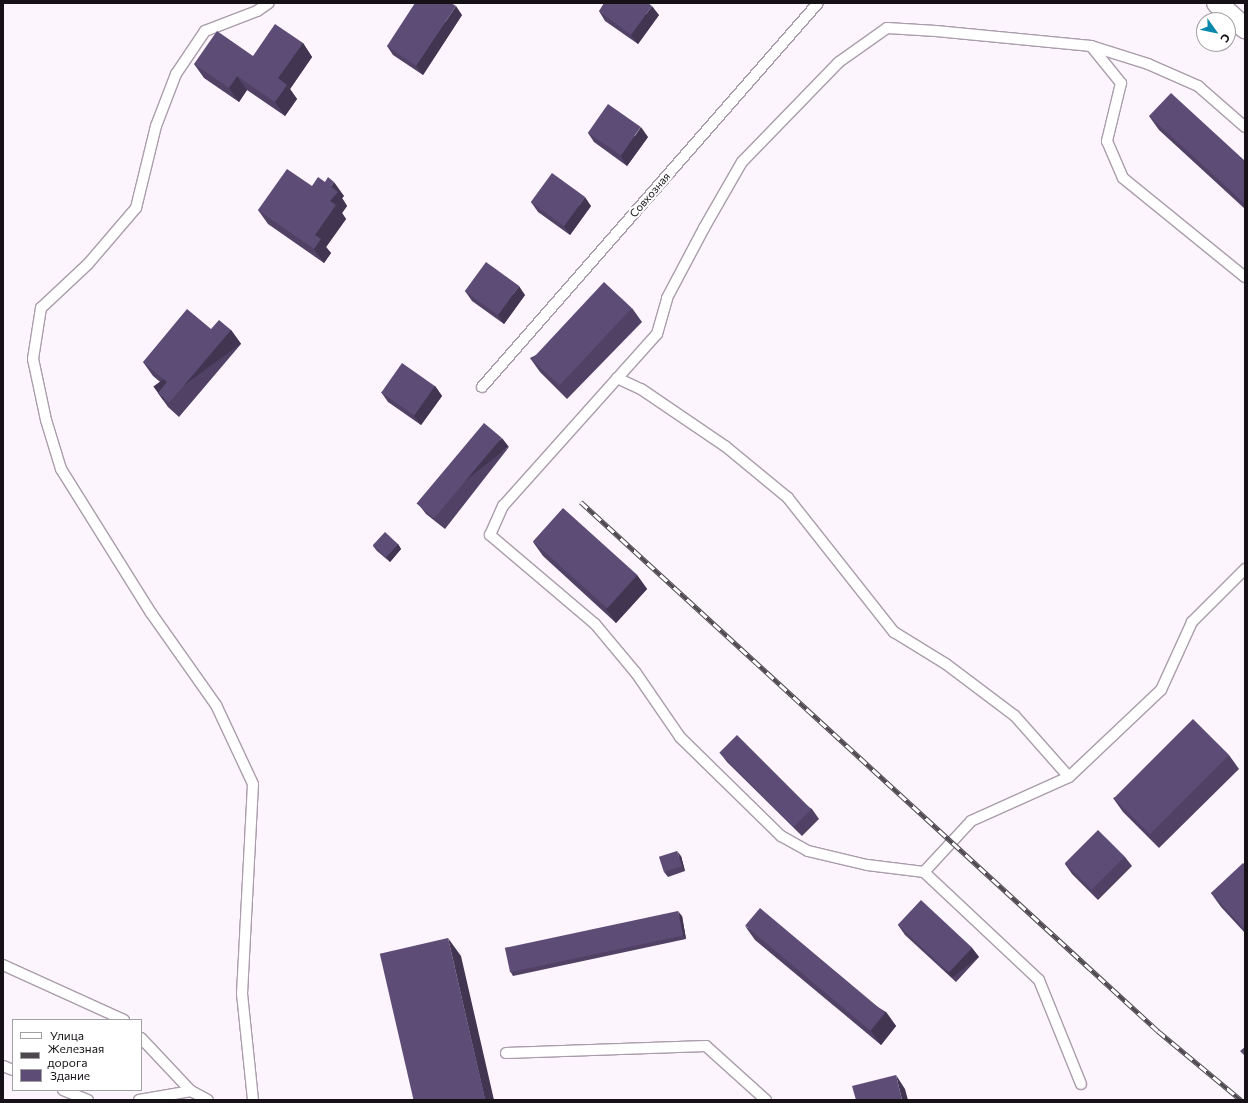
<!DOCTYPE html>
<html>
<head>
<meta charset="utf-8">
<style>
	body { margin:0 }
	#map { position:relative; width:1248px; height:1103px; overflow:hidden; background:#fdf5fe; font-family:Commissioner,sans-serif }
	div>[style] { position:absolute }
	.roads { filter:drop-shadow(1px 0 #aa9dab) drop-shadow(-1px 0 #aa9dab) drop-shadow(0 1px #aa9dab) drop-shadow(0 -1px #aa9dab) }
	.lane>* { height:10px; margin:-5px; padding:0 5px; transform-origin:5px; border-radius:5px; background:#fff }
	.street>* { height:20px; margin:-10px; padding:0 10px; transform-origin:10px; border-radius:10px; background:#fff }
	.rail>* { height:4.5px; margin-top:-2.25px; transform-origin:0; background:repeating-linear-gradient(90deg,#fff 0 9px,#4e494f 0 18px); box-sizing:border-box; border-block:1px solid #4e494f }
	.wall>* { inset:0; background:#504165 }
	.shaded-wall>* { inset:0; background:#413552; transform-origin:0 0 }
	.building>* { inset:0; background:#5d4c75; transform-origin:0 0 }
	span { translate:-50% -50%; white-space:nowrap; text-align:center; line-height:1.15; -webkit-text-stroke:4px #fff; paint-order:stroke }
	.street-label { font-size:11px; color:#151116 }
	.frame { position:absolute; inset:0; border:4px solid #151116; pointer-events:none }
	.legend { position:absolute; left:12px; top:1019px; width:130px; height:72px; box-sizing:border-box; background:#fff; border:1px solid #a1a0a2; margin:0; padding:5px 7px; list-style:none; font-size:12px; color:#151116 }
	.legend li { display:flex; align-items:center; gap:8px; height:20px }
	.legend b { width:20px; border:1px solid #a1a0a2 }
	.north { position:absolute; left:1196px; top:12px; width:40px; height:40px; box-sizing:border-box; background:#fff; border:1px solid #a1a0a2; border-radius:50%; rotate:123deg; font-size:11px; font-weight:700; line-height:16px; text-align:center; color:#151116 }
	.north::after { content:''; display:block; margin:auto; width:14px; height:18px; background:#0888aa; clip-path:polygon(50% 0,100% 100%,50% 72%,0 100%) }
</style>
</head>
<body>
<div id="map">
	<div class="roads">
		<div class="lane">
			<div style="left:1091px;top:46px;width:60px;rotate:17.5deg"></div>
			<div style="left:1148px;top:64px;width:55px;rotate:23.7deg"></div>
			<div style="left:1198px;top:86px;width:62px;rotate:41.1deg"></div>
			<div style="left:617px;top:378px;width:26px;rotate:25deg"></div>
			<div style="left:641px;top:389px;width:102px;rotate:34.2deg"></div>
			<div style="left:725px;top:446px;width:82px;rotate:39.5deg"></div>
			<div style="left:788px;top:498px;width:171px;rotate:51.7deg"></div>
			<div style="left:894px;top:632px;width:61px;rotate:31.6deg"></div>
			<div style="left:946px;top:664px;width:86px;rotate:37deg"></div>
			<div style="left:1015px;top:716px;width:81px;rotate:48.5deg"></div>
			<div style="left:482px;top:387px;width:510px;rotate:-48.81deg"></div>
			<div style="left:924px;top:872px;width:57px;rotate:-173deg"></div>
			<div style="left:867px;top:865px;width:61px;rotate:-166.7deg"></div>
			<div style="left:808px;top:851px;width:31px;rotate:-151deg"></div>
			<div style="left:781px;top:836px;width:141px;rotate:-135.6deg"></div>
			<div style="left:680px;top:737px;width:78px;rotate:-124.5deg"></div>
			<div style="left:636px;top:673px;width:64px;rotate:-129.9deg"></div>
			<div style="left:595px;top:624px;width:138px;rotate:-139.7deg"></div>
			<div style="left:490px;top:535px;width:32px;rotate:-66deg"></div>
			<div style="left:503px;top:506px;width:231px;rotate:-48.2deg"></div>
			<div style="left:657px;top:334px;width:37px;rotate:-74deg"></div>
			<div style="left:667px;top:298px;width:79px;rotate:-62.1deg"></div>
			<div style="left:704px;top:228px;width:76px;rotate:-60.1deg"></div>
			<div style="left:742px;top:162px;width:139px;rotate:-45.9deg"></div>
			<div style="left:839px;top:62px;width:59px;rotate:-35.3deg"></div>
			<div style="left:887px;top:28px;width:49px;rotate:3.5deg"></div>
			<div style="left:936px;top:31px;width:156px;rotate:5.5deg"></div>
			<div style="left:1091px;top:46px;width:48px;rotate:51deg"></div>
			<div style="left:1121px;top:83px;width:60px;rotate:103.6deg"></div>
			<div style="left:1107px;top:141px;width:40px;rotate:66.6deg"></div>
			<div style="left:1123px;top:178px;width:157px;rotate:39.1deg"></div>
			<div style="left:3px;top:965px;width:133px;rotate:24.4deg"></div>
			<div style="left:141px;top:1038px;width:73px;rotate:46.7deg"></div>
			<div style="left:191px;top:1091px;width:19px;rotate:28deg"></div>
			<div style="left:506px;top:1053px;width:200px;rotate:-2deg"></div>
			<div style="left:706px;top:1046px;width:81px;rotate:42deg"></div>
			<div style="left:3px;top:1066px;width:11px;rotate:22deg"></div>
			<div style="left:1081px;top:1084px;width:112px;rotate:-112deg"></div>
			<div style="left:1039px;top:980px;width:158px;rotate:-136.8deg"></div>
			<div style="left:924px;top:872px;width:69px;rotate:-47.3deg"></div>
			<div style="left:971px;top:821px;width:107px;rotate:-24.2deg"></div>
			<div style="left:1069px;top:777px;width:127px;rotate:-43.4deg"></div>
			<div style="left:1161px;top:690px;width:75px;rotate:-65.5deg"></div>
			<div style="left:1192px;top:622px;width:75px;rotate:-45deg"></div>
			<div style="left:63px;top:1090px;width:27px;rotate:22deg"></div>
			<div style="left:139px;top:1100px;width:53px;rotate:-9.8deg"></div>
			<div style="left:253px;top:1100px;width:107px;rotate:-95.9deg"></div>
			<div style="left:242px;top:994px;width:210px;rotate:-87deg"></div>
			<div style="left:253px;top:784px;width:87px;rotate:-115.1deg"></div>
			<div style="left:216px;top:705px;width:113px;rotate:-125.2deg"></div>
			<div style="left:151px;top:613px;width:170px;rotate:-122deg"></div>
			<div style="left:61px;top:469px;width:51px;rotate:-107deg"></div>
			<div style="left:46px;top:420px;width:62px;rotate:-102deg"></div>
			<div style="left:33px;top:359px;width:52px;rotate:-81.1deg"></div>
			<div style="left:41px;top:308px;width:64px;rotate:-43.1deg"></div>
			<div style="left:88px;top:264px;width:74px;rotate:-49.4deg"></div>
			<div style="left:136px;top:208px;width:84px;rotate:-76.3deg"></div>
			<div style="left:156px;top:126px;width:56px;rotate:-69deg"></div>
			<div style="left:176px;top:74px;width:52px;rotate:-56deg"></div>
			<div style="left:205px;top:31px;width:56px;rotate:-21deg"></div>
			<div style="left:257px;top:11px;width:14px;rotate:-34deg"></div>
		</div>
		<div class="street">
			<div style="left:1217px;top:3px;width:38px;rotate:42deg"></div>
		</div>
	</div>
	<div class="rail">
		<div style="left:581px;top:502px;width:783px;rotate:42.51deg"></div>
		<div style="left:1158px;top:1031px;width:108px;rotate:39.7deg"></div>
	</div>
	<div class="wall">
		<div style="clip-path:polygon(599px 11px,659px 15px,638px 44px,605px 21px)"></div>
		<div style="clip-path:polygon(462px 15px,423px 75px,393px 55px,387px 46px)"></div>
		<div style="clip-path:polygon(303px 43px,312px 57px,290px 89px,297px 99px,285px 116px,247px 90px,239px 102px,204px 78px,194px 64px,253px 56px)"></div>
		<div style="clip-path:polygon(1149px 116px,1245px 161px,1245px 209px,1159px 130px)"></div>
		<div style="clip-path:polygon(588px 133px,648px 137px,627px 166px,594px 142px)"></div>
		<div style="clip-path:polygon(325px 182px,344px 196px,342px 198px,347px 206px,342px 213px,346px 219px,326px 247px,331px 253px,324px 263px,268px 224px,258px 210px,312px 186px)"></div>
		<div style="clip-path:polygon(531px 202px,591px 206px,570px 235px,538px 212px)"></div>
		<div style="clip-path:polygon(465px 291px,525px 295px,504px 324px,472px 301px)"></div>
		<div style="clip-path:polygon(632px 308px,642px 322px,567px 399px,540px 372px,530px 358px)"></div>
		<div style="clip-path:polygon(211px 329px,231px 330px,241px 344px,179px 417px,168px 407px,158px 393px,165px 386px,153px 376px,143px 362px)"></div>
		<div style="clip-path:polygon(435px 386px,442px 396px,421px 425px,388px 402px,381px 392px)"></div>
		<div style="clip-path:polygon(509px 447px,445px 529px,426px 514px,419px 505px)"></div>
		<div style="clip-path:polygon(533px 542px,637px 575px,647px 589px,616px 623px,543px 556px)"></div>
		<div style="clip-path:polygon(398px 544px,401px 549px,390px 562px,377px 551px,373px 546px)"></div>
		<div style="clip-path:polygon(720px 753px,812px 809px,819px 819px,802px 836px,727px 762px)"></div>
		<div style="clip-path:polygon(1229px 755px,1239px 769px,1159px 848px,1123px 812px,1113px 798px)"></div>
		<div style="clip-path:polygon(681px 856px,685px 871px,668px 877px,664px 872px)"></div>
		<div style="clip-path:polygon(1125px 857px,1132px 866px,1098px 900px,1072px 874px,1065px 864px)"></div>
		<div style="clip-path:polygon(1245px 865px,1245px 933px,1221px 907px,1211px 893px)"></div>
		<div style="clip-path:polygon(682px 916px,686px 939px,513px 976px,510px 971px)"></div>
		<div style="clip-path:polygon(898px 925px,972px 948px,979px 957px,956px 982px,905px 935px)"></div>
		<div style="clip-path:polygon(745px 926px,886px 1012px,896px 1026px,881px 1045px,755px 940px)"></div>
	</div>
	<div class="shaded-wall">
		<div style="clip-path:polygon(456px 6px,462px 15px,423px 75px,416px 66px)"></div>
		<div style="clip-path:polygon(652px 6px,659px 15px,638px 44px,631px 35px)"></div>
		<div style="clip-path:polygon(303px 43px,312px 57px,290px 89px,297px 99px,285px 116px,275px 102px,278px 78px)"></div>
		<div style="clip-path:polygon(237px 76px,247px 90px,239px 102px,229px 88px)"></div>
		<div style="clip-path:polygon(641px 127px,648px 137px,627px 166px,621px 156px)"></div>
		<div style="clip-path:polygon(334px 182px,344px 196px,342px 198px,347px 206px,342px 213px,346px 219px,326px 247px,331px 253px,324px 263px,314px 249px,315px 235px,330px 201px,331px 186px)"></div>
		<div style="clip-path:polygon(585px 197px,591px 206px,570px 235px,564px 226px)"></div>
		<div style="clip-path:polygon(519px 286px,525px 295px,504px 324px,498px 315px)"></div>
		<div style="left:231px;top:330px;width:17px;height:96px;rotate:54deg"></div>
		<div style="clip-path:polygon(435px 386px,442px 396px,421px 425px,414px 416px)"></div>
		<div style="left:502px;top:438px;width:11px;height:103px;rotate:52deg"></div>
		<div style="clip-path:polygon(398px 544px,401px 549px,390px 562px,387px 557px)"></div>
		<div style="clip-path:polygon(637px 575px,647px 589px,616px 623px,606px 609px)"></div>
		<div style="clip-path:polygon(677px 851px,681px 856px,685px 871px,682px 866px)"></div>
		<div style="clip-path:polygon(678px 911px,682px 916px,686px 939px,683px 935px)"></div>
		<div style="clip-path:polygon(448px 938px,461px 956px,494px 1100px,485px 1100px)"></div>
		<div style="left:972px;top:948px;width:11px;height:34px;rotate:52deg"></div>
		<div style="clip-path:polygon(886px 1012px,896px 1026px,881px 1045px,871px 1031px)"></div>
		<div style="clip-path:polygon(896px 1075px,905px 1089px,908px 1100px,902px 1100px)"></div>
	</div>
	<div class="building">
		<div style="clip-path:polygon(415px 3px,451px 3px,456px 6px,416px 66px,387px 46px)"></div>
		<div style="clip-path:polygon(604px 3px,648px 3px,652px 6px,631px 35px,599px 11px)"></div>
		<div style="clip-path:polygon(275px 24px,303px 43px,278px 78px,287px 85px,275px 102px,237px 76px,229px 88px,194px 64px,217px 31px,253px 56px)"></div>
		<div style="clip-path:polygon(1171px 93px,1245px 161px,1245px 204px,1149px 116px)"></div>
		<div style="left:608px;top:104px;width:40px;height:35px;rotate:35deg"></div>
		<div style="clip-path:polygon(287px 169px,312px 186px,318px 177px,325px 182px,328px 177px,334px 182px,331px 186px,338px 192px,330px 201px,336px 205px,315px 235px,321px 239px,314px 249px,258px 210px)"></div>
		<div style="left:552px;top:173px;width:41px;height:36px;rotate:36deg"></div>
		<div style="left:486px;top:262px;width:41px;height:36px;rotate:36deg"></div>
		<div style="left:604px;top:282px;width:38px;height:106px;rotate:43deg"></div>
		<div style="clip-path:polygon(187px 309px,211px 329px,219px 320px,231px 330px,169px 403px,158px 393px,167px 382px,143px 362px)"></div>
		<div style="left:402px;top:363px;width:40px;height:36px;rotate:35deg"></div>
		<div style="left:484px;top:423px;width:23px;height:105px;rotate:40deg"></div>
		<div style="left:563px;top:508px;width:100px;height:45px;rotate:42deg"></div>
		<div style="left:385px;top:532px;width:18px;height:18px;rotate:43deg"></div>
		<div style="left:1193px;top:719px;width:51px;height:112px;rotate:45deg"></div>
		<div style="left:737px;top:735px;width:105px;height:25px;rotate:45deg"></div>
		<div style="left:1098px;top:830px;width:38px;height:47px;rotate:45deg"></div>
		<div style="left:677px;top:851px;width:16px;height:19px;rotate:72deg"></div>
		<div style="clip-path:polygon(1243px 863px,1245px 865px,1245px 930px,1211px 893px)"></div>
		<div style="left:921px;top:900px;width:70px;height:34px;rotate:43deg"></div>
		<div style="left:760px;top:908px;width:163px;height:23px;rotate:40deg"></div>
		<div style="left:678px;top:911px;width:25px;height:177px;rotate:78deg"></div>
		<div style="left:448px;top:938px;width:166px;height:70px;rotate:77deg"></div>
		<div style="clip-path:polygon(1245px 1047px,1245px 1056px,1240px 1051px)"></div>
		<div style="clip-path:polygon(896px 1075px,902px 1100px,856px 1100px,852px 1086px)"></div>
	</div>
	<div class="street-label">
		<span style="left:650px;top:195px;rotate:-49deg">Совхозная</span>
	</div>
	<div class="frame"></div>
	<ul class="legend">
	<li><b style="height:5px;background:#fff"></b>Улица</li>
	<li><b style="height:5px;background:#4e494f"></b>Железная дорога</li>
	<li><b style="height:11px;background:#5d4c75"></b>Здание</li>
	</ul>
	<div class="north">С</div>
</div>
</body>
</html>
